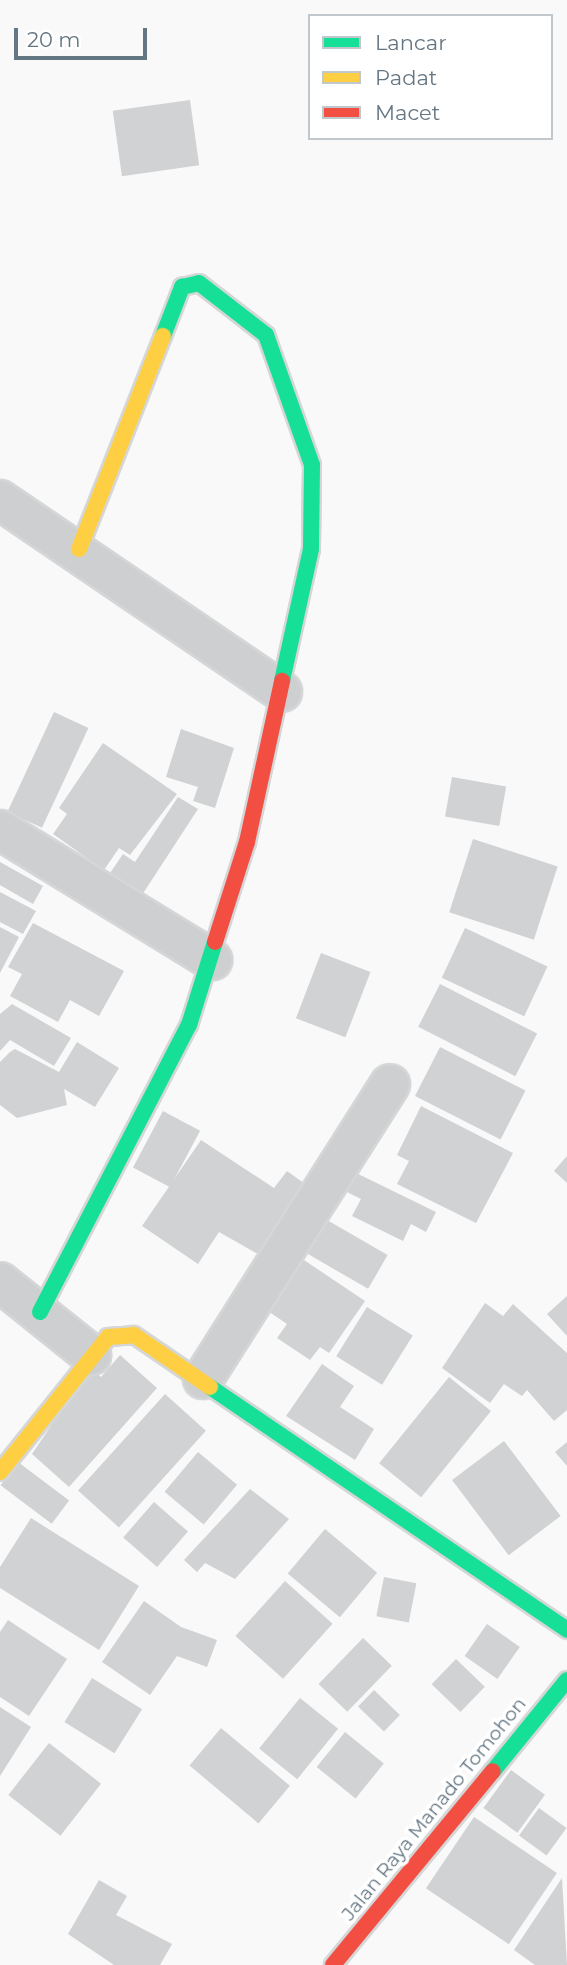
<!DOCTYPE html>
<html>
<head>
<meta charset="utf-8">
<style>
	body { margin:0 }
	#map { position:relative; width:567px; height:1965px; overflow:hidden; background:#f9f9f9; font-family:Montserrat,sans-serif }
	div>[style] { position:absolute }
	.building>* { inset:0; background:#d0d2d3; transform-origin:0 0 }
	.roads { filter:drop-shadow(2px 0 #d5d6d7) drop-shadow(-2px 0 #d5d6d7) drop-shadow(0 2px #d5d6d7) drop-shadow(0 -2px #d5d6d7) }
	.street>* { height:38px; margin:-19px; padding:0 19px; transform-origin:19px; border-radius:19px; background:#cecfd0 }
	.fast>* { height:16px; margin:-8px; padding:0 8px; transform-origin:8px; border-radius:8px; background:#16e098 }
	.slow>* { height:16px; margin:-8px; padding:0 8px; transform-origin:8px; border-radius:8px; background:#ffcf43 }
	.jam>* { height:16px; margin:-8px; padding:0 8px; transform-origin:8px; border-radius:8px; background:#f24e42 }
	span { translate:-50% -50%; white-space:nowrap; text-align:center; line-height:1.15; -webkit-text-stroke:7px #fff; paint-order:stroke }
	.street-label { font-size:19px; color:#657683 }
	.legend { position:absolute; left:308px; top:14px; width:245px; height:126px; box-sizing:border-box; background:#fff; border:2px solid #c1c8cd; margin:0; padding:9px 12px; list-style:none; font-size:21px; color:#657683 }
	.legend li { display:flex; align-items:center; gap:14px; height:35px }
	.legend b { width:35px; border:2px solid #c1c8cd }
	.scale { position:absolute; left:14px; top:28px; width:133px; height:32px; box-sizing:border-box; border:4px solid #657683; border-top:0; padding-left:9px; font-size:21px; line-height:24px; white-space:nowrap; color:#657683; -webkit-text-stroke:5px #fff; paint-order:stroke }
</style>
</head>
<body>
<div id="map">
	<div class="building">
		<div style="left:190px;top:100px;width:66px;height:78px;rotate:82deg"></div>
		<div style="left:54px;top:712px;width:38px;height:110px;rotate:25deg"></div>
		<div style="clip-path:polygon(181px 729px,234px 748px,215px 808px,193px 801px,198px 787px,166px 777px)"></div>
		<div style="clip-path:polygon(103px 743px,177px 794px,130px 855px,119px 848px,104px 870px,53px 834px,67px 814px,59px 808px)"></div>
		<div style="left:452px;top:777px;width:55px;height:40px;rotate:10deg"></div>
		<div style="clip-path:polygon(178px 797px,198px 809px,142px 895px,110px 873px,123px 854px,135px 862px)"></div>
		<div style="left:473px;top:839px;width:89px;height:77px;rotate:18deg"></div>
		<div style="clip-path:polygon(0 862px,43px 886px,33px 904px,0 885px)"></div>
		<div style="clip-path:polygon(0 892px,36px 911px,23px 934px,0 922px)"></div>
		<div style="clip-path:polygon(33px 923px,124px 971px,99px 1016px,70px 1000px,58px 1022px,10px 996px,22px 974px,8px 967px)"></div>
		<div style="clip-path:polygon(0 927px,19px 937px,0 973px)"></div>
		<div style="left:465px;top:928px;width:91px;height:55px;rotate:25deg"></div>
		<div style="left:321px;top:953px;width:53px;height:70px;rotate:21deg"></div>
		<div style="left:440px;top:984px;width:109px;height:48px;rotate:27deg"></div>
		<div style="clip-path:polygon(12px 1004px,71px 1038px,54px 1066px,10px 1040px,0 1051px,0 1014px)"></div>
		<div style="clip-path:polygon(77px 1042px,119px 1068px,95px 1107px,64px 1089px,67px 1105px,17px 1118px,0 1105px,0 1062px,10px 1052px,15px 1049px,59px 1072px)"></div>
		<div style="left:440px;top:1047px;width:96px;height:55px;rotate:27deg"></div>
		<div style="clip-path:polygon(421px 1106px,513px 1153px,476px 1223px,397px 1184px,409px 1161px,397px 1155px)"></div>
		<div style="left:163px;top:1111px;width:42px;height:64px;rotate:28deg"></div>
		<div style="clip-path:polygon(201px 1140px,274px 1188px,287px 1171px,315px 1191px,272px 1262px,219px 1232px,198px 1264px,142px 1226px)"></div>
		<div style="clip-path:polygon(567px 1156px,567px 1183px,554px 1171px)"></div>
		<div style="clip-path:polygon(348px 1169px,436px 1212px,426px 1232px,411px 1224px,403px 1241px,352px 1216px,361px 1199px,339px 1188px)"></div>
		<div style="left:327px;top:1220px;width:70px;height:39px;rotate:30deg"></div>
		<div style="clip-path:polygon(298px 1256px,365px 1301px,329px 1353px,320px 1347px,310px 1360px,277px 1338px,287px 1324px,262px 1307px)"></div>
		<div style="clip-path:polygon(567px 1296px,567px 1336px,547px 1314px)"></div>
		<div style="clip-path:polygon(485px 1303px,503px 1316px,513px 1304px,567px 1353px,567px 1410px,554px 1421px,527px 1390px,522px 1396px,504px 1384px,490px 1403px,442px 1368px)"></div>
		<div style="left:367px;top:1307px;width:54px;height:58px;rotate:32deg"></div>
		<div style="clip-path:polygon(120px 1355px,157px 1388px,69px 1487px,32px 1454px,90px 1367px,101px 1377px)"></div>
		<div style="clip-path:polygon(322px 1364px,354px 1386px,340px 1407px,374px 1429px,355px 1460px,286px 1416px)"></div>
		<div style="left:449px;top:1377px;width:54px;height:111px;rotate:39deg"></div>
		<div style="left:165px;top:1394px;width:55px;height:130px;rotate:42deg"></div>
		<div style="left:504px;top:1441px;width:94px;height:65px;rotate:53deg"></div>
		<div style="clip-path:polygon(567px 1442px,567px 1466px,555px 1452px)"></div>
		<div style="left:198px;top:1452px;width:51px;height:52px;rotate:40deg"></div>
		<div style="left:18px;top:1462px;width:64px;height:29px;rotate:37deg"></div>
		<div style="clip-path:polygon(250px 1489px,289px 1519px,235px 1579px,205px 1563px,197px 1572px,184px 1560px)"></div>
		<div style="left:154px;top:1502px;width:45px;height:47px;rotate:41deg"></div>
		<div style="clip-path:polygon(31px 1518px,139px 1586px,99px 1650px,0 1588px,0 1567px)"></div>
		<div style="left:325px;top:1529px;width:68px;height:58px;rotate:40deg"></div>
		<div style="left:384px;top:1577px;width:33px;height:40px;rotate:11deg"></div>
		<div style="left:285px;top:1581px;width:64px;height:74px;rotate:42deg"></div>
		<div style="clip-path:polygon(144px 1601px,181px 1627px,217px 1640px,207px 1667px,177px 1656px,150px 1695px,102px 1662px)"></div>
		<div style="clip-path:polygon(8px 1620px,67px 1659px,29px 1716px,0 1697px,0 1632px)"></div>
		<div style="left:487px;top:1624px;width:40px;height:39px;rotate:35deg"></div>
		<div style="left:363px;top:1638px;width:40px;height:64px;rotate:44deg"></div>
		<div style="left:456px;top:1659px;width:40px;height:35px;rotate:44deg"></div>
		<div style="left:92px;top:1678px;width:59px;height:52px;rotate:32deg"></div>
		<div style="left:374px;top:1690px;width:36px;height:23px;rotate:44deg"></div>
		<div style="left:300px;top:1698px;width:49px;height:65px;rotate:39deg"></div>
		<div style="clip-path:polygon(0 1707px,31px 1727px,0 1776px)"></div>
		<div style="left:221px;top:1728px;width:90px;height:49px;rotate:40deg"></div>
		<div style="left:345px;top:1732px;width:50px;height:45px;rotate:39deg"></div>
		<div style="left:49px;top:1743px;width:66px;height:66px;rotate:38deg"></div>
		<div style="left:511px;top:1770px;width:42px;height:47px;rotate:36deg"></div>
		<div style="left:539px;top:1808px;width:34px;height:34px;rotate:36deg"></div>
		<div style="left:474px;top:1817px;width:100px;height:86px;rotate:34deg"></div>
		<div style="clip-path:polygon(562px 1878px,567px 1965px,535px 1965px,514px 1950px)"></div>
		<div style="clip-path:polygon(99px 1880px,127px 1896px,116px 1915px,172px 1944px,160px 1965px,114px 1965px,68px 1934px)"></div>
	</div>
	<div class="roads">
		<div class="street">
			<div style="left:0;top:500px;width:341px;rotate:34.2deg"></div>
			<div style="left:0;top:830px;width:249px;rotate:31.5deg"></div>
			<div style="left:0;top:1282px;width:117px;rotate:38.7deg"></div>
			<div style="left:203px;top:1379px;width:349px;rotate:-57.6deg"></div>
		</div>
		<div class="fast">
			<div style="left:163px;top:336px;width:53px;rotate:-68.8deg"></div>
			<div style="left:182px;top:287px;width:17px;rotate:-13deg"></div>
			<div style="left:199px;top:283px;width:85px;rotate:37.8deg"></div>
			<div style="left:266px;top:335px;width:138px;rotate:70.5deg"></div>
			<div style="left:312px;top:465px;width:84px;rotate:90.7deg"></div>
			<div style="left:311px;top:549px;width:135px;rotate:102.4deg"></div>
			<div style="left:40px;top:1312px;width:323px;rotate:-62.6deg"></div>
			<div style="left:189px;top:1025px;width:87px;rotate:-72.6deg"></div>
			<div style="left:210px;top:1387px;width:432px;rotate:34.2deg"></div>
			<div style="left:493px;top:1771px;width:117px;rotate:-50.9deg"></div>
		</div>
		<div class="slow">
			<div style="left:79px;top:549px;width:229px;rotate:-68.5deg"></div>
			<div style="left:0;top:1472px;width:173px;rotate:-51.3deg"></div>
			<div style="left:108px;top:1337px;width:26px;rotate:-4deg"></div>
			<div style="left:134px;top:1335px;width:92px;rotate:34.4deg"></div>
		</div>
		<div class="jam">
			<div style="left:215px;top:942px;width:105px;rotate:-72.3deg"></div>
			<div style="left:247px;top:842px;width:165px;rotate:-77.7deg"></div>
			<div style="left:333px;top:1965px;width:251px;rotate:-50.5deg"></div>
		</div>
	</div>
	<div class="street-label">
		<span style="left:434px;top:1809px;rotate:-51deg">Jalan Raya Manado Tomohon</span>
	</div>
	<ul class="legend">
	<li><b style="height:9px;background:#16e098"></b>Lancar</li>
	<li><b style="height:9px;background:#ffcf43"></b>Padat</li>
	<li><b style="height:9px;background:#f24e42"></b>Macet</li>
	</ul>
	<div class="scale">20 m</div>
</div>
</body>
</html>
